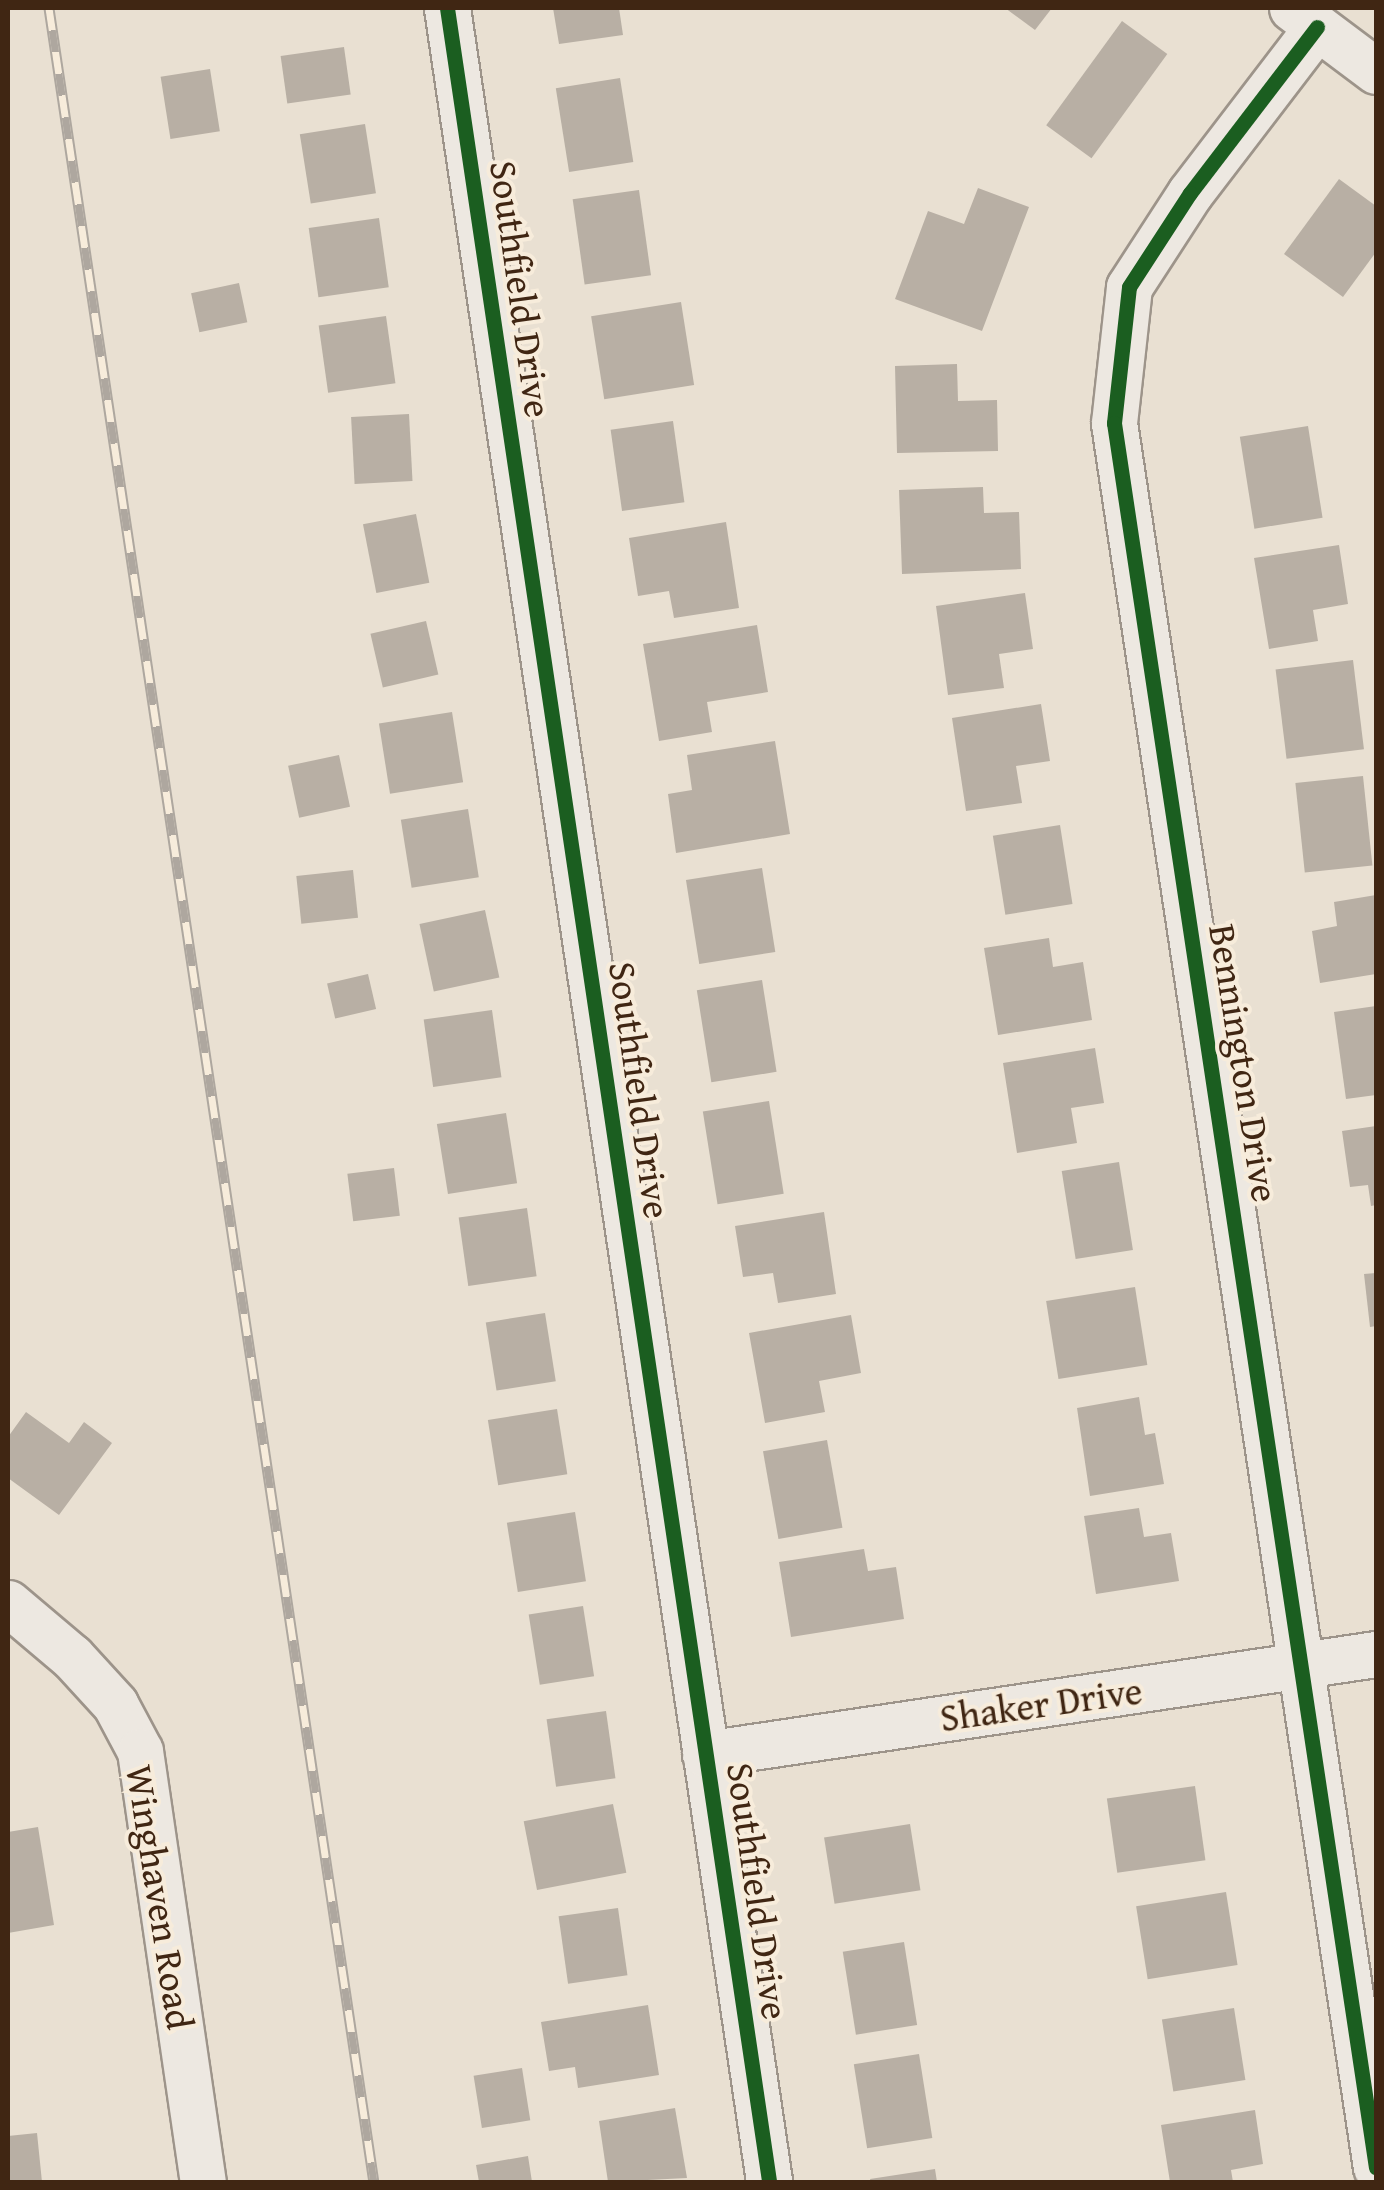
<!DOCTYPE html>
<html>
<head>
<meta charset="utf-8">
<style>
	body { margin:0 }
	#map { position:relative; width:1384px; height:2190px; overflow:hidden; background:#e9e0d2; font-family:"Gentium Book Plus",serif }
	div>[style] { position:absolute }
	.building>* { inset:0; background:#b8afa4; transform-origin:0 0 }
	.roads { filter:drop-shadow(2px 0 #9d948a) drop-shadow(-2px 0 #9d948a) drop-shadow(0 2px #9d948a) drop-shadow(0 -2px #9d948a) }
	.street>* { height:45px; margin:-22.5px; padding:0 22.5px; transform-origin:22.5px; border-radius:22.5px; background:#ede8e1 }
	.rail>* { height:11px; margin-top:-5.5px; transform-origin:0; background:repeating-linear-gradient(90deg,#f7ecdb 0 22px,#aea79f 0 44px); box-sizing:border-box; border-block:2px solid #aea79f }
	.cycleway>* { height:15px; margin:-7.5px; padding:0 7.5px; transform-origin:7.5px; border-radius:7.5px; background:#1b5e20 }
	span { translate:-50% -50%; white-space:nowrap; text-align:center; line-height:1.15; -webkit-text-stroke:8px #f7ecdb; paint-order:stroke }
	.street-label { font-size:38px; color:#402613 }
	.frame { position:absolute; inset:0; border:10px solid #402613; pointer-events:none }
</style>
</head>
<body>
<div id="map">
	<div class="building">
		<div style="clip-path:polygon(553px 8px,619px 8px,623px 35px,559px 44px)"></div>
		<div style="clip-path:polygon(1005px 8px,1052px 8px,1035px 30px)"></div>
		<div style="left:1122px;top:21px;width:56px;height:129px;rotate:36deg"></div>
		<div style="left:344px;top:47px;width:48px;height:64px;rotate:82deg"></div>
		<div style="left:210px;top:69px;width:63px;height:50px;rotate:81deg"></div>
		<div style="left:620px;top:78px;width:85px;height:65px;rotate:81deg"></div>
		<div style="left:365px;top:124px;width:70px;height:66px;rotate:81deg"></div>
		<div style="clip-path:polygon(1339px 179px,1376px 206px,1376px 252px,1343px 297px,1284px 254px)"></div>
		<div style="clip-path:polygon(978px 188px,1029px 207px,982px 331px,895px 299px,928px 211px,964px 224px)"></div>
		<div style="left:639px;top:190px;width:86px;height:67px;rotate:82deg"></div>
		<div style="left:379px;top:218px;width:70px;height:71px;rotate:82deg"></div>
		<div style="left:239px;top:283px;width:40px;height:49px;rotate:78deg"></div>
		<div style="left:681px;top:302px;width:84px;height:91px;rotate:81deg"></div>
		<div style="left:386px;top:316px;width:68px;height:68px;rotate:82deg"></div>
		<div style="clip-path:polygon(957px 364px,958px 401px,997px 400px,998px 451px,897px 453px,895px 366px)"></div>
		<div style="left:409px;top:414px;width:67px;height:58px;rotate:87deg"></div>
		<div style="left:673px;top:421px;width:82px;height:63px;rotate:82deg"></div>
		<div style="left:1308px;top:426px;width:93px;height:69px;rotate:81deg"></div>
		<div style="clip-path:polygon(983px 487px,984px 513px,1019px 512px,1021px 569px,902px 574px,899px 490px)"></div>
		<div style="left:416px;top:514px;width:70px;height:54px;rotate:79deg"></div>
		<div style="clip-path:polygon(726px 522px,739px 608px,674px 618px,669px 591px,638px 596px,629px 538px)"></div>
		<div style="clip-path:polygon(1339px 545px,1348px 604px,1313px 610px,1318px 641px,1269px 649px,1254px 558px)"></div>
		<div style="clip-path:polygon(1025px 593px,1033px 649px,999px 654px,1004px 688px,948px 695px,936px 606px)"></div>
		<div style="left:426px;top:621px;width:55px;height:57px;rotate:77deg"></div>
		<div style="clip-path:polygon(757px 625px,768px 692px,707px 702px,712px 732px,659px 741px,643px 644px)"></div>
		<div style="left:1353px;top:660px;width:90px;height:78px;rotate:83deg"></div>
		<div style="clip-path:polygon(1041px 704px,1050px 761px,1016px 766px,1022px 803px,966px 811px,952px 718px)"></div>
		<div style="left:452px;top:712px;width:71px;height:74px;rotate:81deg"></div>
		<div style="clip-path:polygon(775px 741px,790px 834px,676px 853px,668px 794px,692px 790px,687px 755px)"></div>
		<div style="left:339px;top:755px;width:53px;height:52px;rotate:78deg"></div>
		<div style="left:1363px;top:776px;width:90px;height:68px;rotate:84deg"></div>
		<div style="left:468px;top:809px;width:69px;height:68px;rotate:81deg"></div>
		<div style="left:1060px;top:825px;width:80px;height:68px;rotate:81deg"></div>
		<div style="left:762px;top:868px;width:85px;height:77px;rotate:81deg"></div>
		<div style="left:353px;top:870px;width:48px;height:57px;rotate:84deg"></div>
		<div style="clip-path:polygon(1376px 895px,1376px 974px,1320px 983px,1312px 931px,1337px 926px,1334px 902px)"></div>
		<div style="left:485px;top:910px;width:69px;height:67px;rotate:78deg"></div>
		<div style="clip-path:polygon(1049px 938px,1053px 967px,1083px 962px,1092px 1020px,998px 1035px,984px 948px)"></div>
		<div style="left:368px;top:974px;width:36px;height:42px;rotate:77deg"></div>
		<div style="left:762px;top:980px;width:93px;height:66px;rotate:81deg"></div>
		<div style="clip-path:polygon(1376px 1006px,1376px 1095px,1346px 1099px,1334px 1012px)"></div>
		<div style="left:492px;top:1010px;width:68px;height:69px;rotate:82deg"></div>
		<div style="clip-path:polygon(1095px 1048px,1104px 1103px,1071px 1108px,1077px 1143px,1017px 1153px,1003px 1063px)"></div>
		<div style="left:769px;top:1101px;width:94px;height:67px;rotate:81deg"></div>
		<div style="left:506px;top:1113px;width:71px;height:70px;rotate:81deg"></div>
		<div style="clip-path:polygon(1376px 1126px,1376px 1205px,1371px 1206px,1368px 1185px,1350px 1187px,1342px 1131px)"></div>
		<div style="left:1119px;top:1162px;width:89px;height:58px;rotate:81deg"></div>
		<div style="left:394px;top:1168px;width:48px;height:47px;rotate:83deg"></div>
		<div style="left:527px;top:1208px;width:69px;height:69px;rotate:82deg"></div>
		<div style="clip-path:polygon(824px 1212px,836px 1294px,778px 1303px,773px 1273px,743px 1277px,735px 1226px)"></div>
		<div style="clip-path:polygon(1376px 1273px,1376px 1326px,1370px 1327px,1364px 1274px)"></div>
		<div style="left:1135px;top:1287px;width:79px;height:90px;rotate:81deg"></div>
		<div style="left:545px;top:1313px;width:69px;height:60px;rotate:81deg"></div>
		<div style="clip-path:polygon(851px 1315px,861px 1373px,819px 1381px,825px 1412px,765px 1423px,749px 1333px)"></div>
		<div style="clip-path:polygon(1139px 1397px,1145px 1435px,1155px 1433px,1164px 1484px,1090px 1496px,1077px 1408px)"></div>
		<div style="left:557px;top:1409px;width:66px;height:70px;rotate:81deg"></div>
		<div style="clip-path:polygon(26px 1412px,69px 1443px,84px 1422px,112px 1443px,59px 1515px,8px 1478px,8px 1437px)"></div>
		<div style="left:827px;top:1440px;width:89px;height:65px;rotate:80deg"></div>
		<div style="clip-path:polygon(1139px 1508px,1144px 1537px,1171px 1533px,1179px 1581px,1096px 1594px,1084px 1516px)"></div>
		<div style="left:575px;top:1512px;width:70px;height:69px;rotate:81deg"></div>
		<div style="clip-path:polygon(864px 1549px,868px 1571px,896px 1567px,904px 1619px,791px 1637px,779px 1562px)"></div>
		<div style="left:583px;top:1606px;width:71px;height:55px;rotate:81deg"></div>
		<div style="left:606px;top:1711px;width:68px;height:60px;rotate:82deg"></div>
		<div style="left:1195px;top:1786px;width:75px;height:89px;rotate:82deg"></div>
		<div style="left:613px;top:1804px;width:70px;height:91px;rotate:79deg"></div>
		<div style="left:910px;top:1824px;width:67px;height:87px;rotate:81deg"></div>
		<div style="clip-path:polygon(38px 1827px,54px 1925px,8px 1933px,8px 1832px)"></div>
		<div style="left:1226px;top:1892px;width:74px;height:91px;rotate:81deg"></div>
		<div style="left:618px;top:1908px;width:68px;height:60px;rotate:82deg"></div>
		<div style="left:904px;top:1942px;width:84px;height:62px;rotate:81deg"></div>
		<div style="clip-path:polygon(648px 2005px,659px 2075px,578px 2088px,575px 2067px,549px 2071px,541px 2022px)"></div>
		<div style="left:1234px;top:2008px;width:73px;height:73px;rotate:81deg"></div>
		<div style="left:919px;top:2054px;width:85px;height:66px;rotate:81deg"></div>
		<div style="left:522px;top:2068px;width:53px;height:49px;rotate:81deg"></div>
		<div style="clip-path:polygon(675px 2108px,687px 2178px,608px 2182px,599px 2121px)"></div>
		<div style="clip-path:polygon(1255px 2110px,1263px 2164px,1231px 2170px,1233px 2182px,1170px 2182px,1161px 2125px)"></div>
		<div style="clip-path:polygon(37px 2133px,42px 2182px,8px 2182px,8px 2136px)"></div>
		<div style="clip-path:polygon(528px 2156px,532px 2182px,479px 2182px,476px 2165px)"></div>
		<div style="clip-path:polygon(935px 2169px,937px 2182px,871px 2182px,870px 2179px)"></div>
	</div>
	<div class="roads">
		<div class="street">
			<div style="left:447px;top:8px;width:2198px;rotate:81.57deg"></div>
			<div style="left:1292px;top:8px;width:105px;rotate:36.9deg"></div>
			<div style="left:1317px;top:27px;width:209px;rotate:127.4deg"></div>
			<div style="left:1190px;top:193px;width:112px;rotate:123deg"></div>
			<div style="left:1129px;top:287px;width:137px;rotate:96.3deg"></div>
			<div style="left:1114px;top:423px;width:1764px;rotate:81.46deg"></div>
			<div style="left:8px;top:1603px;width:84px;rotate:40.2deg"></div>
			<div style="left:72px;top:1657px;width:64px;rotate:47.5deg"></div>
			<div style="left:115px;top:1704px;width:53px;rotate:62deg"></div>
			<div style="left:140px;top:1751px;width:436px;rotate:81.7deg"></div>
			<div style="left:705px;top:1754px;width:678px;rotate:-8.48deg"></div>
		</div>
	</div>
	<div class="rail">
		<div style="left:49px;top:8px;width:2198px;rotate:81.5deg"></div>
	</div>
	<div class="cycleway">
		<div style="left:447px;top:8px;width:2198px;rotate:81.57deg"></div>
		<div style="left:1317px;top:27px;width:209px;rotate:127.4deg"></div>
		<div style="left:1190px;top:193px;width:112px;rotate:123deg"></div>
		<div style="left:1129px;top:287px;width:137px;rotate:96.3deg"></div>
		<div style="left:1114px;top:423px;width:1764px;rotate:81.46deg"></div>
	</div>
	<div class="street-label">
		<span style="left:521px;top:289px;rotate:82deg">Southfield Drive</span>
		<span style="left:1244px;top:1063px;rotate:81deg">Bennington Drive</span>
		<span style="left:640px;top:1090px;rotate:82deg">Southfield Drive</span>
		<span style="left:1041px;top:1704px;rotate:-8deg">Shaker Drive</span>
		<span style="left:758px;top:1891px;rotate:82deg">Southfield Drive</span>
		<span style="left:160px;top:1897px;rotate:81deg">Winghaven Road</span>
	</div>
	<div class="frame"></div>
</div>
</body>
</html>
